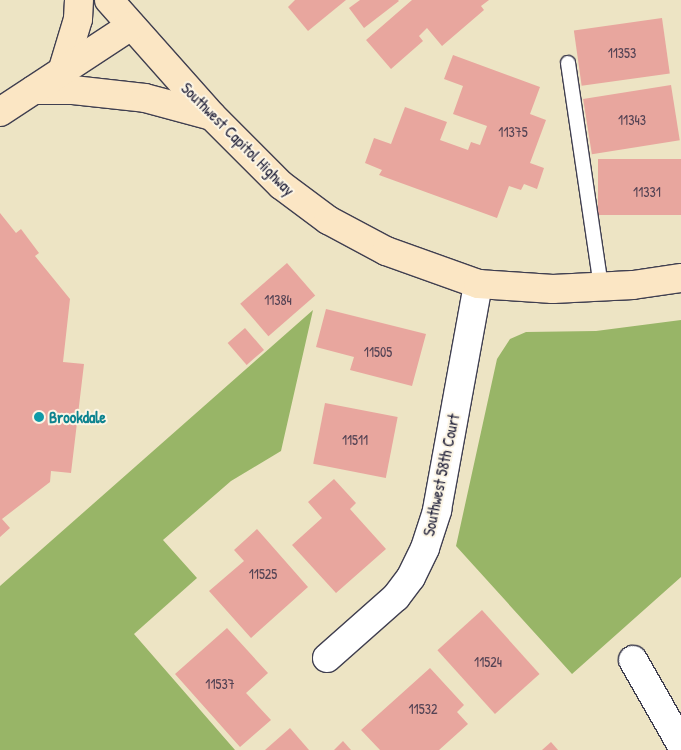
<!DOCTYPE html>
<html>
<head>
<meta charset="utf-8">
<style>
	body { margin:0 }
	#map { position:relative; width:681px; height:750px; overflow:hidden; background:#ede4c4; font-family:"Patrick Hand",sans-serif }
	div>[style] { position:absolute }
	.forest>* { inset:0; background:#98b567 }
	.building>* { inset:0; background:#e8a69e; transform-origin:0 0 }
	.roads { filter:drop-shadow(1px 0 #403f50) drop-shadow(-1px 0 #403f50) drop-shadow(0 1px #403f50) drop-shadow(0 -1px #403f50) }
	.lane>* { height:14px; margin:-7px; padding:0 7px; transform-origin:7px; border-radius:7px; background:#fff }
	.street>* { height:28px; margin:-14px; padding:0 14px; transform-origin:14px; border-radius:14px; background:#fff }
	.secondary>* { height:28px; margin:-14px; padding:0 14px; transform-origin:14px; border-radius:14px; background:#fbe6c4 }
	.dots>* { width:14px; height:14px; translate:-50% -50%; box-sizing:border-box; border:2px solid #fcf5e5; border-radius:50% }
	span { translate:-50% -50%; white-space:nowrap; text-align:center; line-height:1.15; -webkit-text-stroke:4px #fcf5e5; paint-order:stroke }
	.number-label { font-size:14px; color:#544354 }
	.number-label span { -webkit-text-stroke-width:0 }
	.street-label { font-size:16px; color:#22223b }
	.culture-label { font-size:16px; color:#0d838f; font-weight:700 }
	.left { translate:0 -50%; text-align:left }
</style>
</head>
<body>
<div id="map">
	<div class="forest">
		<div style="clip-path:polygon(313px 310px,281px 451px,231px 481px,163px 540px,197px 578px,134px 634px,235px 750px,0 750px,0 586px)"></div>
		<div style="clip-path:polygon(681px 320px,681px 577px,572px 674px,456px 546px,497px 359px,510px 339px,526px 332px,596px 331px)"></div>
	</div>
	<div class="building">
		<div style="clip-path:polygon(295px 0,346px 0,308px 31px,288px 7px)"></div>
		<div style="clip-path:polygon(360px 0,398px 0,399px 1px,364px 28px,349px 8px)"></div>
		<div style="clip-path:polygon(412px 0,489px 0,481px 6px,484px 10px,442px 46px,427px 28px,419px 36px,423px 41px,391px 69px,366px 40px)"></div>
		<div style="left:662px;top:18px;width:56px;height:89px;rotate:82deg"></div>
		<div style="clip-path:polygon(453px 55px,540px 87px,530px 114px,546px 120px,530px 163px,544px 168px,537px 189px,524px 184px,521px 190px,509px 186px,497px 218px,379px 175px,382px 170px,365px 163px,374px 138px,391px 144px,405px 107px,447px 122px,440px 140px,468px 150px,471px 142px,480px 145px,487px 126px,453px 114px,463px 86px,444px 79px)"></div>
		<div style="left:671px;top:85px;width:56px;height:89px;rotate:81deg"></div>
		<div style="left:681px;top:159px;width:56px;height:83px;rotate:90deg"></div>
		<div style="clip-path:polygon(0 213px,16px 233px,21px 229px,39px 253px,35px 256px,70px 299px,63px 362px,84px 364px,71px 473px,51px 471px,50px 482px,2px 519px,10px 528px,0 537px)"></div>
		<div style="left:287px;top:263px;width:43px;height:62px;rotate:49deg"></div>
		<div style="clip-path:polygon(326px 309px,426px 334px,412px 386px,350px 370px,354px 357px,316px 347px)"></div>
		<div style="left:245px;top:328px;width:29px;height:23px;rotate:49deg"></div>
		<div style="left:325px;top:403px;width:74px;height:62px;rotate:11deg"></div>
		<div style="clip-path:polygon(334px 479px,356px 503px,350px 509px,386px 549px,336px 593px,292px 545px,322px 518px,308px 502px)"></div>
		<div style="clip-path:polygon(257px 529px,308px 587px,251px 638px,209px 591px,244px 561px,234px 550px)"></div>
		<div style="left:482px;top:610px;width:86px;height:60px;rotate:48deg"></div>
		<div style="clip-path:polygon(227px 628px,268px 673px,246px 693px,271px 720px,240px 747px,175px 674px)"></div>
		<div style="clip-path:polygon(430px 668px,464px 705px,457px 712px,468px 724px,439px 750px,380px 750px,361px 730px)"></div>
		<div style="clip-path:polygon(290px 728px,309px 750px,265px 750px)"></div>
		<div style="clip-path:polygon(343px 741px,351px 750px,334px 750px)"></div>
		<div style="clip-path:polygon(551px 742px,558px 750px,542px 750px)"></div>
	</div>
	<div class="roads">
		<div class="lane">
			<div style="left:568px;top:63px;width:226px;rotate:81.6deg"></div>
		</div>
		<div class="street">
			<div style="left:327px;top:658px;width:92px;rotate:-41.5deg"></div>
			<div style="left:396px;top:597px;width:25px;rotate:-53deg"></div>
			<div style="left:411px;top:577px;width:32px;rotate:-64deg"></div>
			<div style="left:425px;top:548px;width:40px;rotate:-72deg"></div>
			<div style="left:437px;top:510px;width:230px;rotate:-79.7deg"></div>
			<div style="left:633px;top:660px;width:97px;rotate:60.3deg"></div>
		</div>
		<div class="secondary">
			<div style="left:109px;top:0;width:155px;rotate:48.4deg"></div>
			<div style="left:212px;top:116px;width:98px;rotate:45deg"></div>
			<div style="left:281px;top:185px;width:59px;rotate:36.7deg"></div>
			<div style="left:328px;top:220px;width:66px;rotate:28.1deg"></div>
			<div style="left:386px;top:251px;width:98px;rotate:19.7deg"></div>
			<div style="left:478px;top:284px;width:75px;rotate:3.8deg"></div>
			<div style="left:553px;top:289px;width:80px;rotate:-2.9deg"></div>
			<div style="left:633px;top:285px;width:49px;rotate:-8.3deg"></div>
			<div style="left:62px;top:72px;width:55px;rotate:-73.2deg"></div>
			<div style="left:78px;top:19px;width:19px;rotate:-87deg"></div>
			<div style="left:34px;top:90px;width:39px"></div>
			<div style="left:73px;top:90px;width:72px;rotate:6.3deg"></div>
			<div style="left:145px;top:98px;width:69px;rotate:15deg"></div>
			<div style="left:0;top:112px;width:157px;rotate:-33.3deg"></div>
		</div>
	</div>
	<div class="dots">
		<div style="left:39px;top:417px;background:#0f9aa8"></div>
	</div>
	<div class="number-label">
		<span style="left:622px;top:53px">11353</span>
		<span style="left:632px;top:120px">11343</span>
		<span style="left:513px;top:132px">11375</span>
		<span style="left:647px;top:192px">11331</span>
		<span style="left:278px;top:300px">11384</span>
		<span style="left:378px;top:352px">11505</span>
		<span style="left:355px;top:440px">11511</span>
		<span style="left:263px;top:574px">11525</span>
		<span style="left:488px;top:662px">11524</span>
		<span style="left:220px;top:684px">11537</span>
		<span style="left:423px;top:709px">11532</span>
	</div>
	<div class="street-label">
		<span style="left:238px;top:139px;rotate:45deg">Southwest Capitol Highway</span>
		<span style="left:441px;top:475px;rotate:-78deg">Southwest 58th Court</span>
	</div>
	<div class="culture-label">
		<span class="left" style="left:49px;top:417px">Brookdale</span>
	</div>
</div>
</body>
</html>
